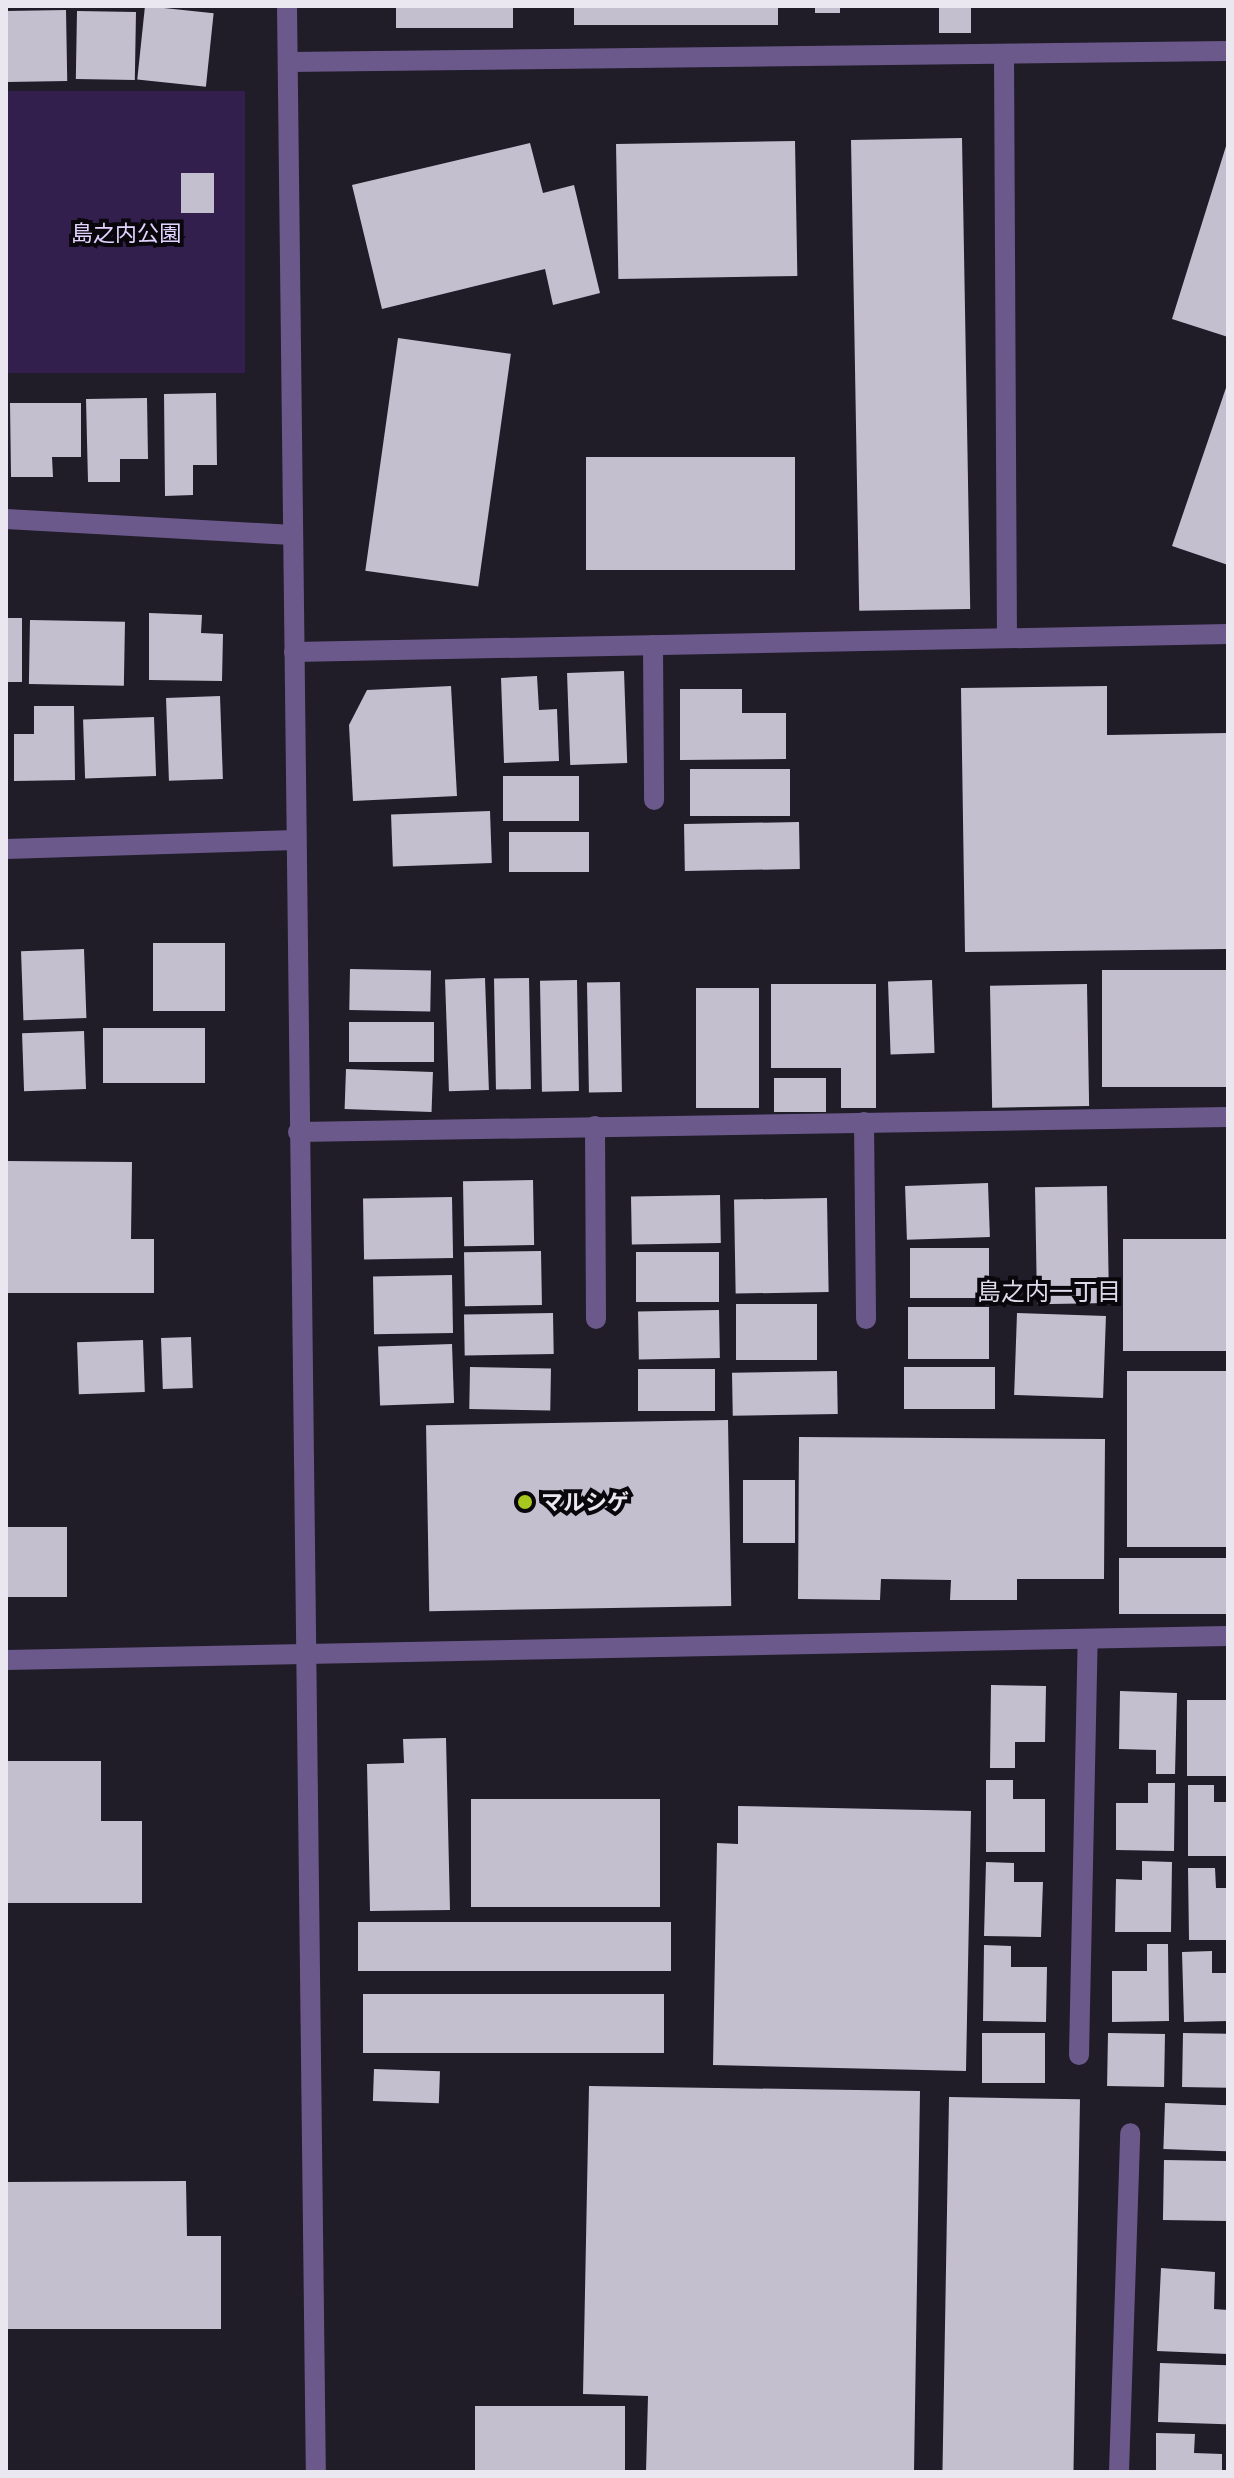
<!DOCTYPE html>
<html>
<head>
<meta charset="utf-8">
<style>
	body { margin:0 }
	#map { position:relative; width:1234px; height:2478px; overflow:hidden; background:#201c28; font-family:Barlow,"Noto Sans JP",sans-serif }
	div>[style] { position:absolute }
	.green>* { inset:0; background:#331f4e; transform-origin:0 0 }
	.building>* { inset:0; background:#c4bfcf; transform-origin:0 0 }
	.lane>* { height:20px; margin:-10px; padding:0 10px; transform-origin:10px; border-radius:10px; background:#6c598c }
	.street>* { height:20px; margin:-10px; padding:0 10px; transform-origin:10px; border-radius:10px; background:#6c598c }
	.dots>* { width:22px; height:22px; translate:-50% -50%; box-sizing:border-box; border:4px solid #09070c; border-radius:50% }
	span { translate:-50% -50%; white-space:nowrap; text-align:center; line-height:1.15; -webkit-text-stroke:8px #09070c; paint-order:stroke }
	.park-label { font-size:22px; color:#e3d4ff }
	.poi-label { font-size:22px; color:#eae7f0; font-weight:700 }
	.left { translate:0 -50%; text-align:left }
	.neighbourhood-label { font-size:24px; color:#dfdaea }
	.frame { position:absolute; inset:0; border:8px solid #eae7f0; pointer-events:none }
</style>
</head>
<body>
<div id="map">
	<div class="green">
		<div style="left:245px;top:91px;width:282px;height:239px;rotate:90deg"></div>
	</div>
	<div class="building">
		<div style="left:145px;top:6px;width:69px;height:74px;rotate:6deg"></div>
		<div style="left:396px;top:6px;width:117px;height:22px"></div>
		<div style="left:574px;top:6px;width:204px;height:19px"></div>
		<div style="left:815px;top:6px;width:25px;height:7px"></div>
		<div style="left:939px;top:6px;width:32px;height:27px"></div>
		<div style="left:66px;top:10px;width:71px;height:60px;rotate:89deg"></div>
		<div style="left:77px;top:11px;width:59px;height:68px;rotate:1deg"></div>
		<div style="left:962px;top:138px;width:471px;height:111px;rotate:89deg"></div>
		<div style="left:795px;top:141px;width:135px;height:179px;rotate:89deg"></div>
		<div style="clip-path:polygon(530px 143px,543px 193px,574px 185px,600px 293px,553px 305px,545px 269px,382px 309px,352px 185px)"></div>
		<div style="clip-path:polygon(1227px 143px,1228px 143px,1228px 337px,1172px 319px)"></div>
		<div style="left:181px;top:173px;width:33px;height:40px"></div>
		<div style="left:398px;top:338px;width:114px;height:235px;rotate:8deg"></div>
		<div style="clip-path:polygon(1228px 382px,1228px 565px,1172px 546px)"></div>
		<div style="clip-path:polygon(216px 393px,217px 465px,193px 465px,193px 495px,165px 496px,164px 394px)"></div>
		<div style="clip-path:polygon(147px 398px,148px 459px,120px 459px,120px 482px,88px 482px,86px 399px)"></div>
		<div style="clip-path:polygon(10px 403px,81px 403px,81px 457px,52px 457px,53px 477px,11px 477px)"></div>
		<div style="left:586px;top:457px;width:209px;height:113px"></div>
		<div style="clip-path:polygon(149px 613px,202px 615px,201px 633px,223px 634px,222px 681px,149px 680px)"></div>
		<div style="left:6px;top:618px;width:16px;height:64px"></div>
		<div style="left:30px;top:620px;width:95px;height:64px;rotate:1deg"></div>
		<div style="left:624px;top:671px;width:92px;height:57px;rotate:88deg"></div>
		<div style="clip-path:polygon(537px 676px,539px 710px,557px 709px,559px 761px,504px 763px,501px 678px)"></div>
		<div style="clip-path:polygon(451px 686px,457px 796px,353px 801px,349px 725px,367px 690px)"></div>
		<div style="clip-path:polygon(1107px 686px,1107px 735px,1228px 733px,1228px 949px,965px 952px,961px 688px)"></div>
		<div style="clip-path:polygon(680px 689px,742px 689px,742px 713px,786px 713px,786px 759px,680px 760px)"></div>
		<div style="left:220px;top:696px;width:83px;height:54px;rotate:88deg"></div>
		<div style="clip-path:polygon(34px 706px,74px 706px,75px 780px,14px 781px,14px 734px,34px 734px)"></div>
		<div style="left:154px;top:717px;width:59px;height:71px;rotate:88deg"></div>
		<div style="left:690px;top:769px;width:100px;height:47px"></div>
		<div style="left:579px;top:776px;width:45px;height:76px;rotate:90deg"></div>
		<div style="left:490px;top:811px;width:52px;height:99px;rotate:88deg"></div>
		<div style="left:799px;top:822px;width:47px;height:115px;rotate:89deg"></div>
		<div style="left:589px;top:832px;width:40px;height:80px;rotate:90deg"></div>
		<div style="left:153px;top:943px;width:72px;height:68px"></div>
		<div style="left:84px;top:949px;width:69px;height:63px;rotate:88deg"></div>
		<div style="left:350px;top:969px;width:81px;height:41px;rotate:1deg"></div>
		<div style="left:1228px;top:970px;width:117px;height:126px;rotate:90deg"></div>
		<div style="left:485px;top:978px;width:112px;height:40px;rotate:88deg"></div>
		<div style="left:529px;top:978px;width:111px;height:35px;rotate:89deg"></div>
		<div style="left:577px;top:980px;width:111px;height:37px;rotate:89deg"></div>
		<div style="left:932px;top:980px;width:73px;height:44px;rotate:88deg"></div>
		<div style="left:620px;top:982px;width:110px;height:33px;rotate:89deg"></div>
		<div style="clip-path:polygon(771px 984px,876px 984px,876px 1108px,841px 1108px,841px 1068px,771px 1068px)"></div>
		<div style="left:1087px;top:984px;width:122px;height:97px;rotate:89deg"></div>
		<div style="left:696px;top:988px;width:63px;height:120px"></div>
		<div style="left:349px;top:1022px;width:85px;height:40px"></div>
		<div style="left:103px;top:1028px;width:102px;height:55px"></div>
		<div style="left:84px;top:1031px;width:58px;height:62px;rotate:88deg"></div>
		<div style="left:346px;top:1069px;width:87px;height:40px;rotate:2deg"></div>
		<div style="left:774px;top:1078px;width:52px;height:34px"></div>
		<div style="clip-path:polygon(6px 1161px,132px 1162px,131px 1239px,154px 1239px,154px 1293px,6px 1293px)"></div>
		<div style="left:533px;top:1180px;width:65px;height:70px;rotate:89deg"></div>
		<div style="left:988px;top:1183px;width:54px;height:83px;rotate:88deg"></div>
		<div style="left:1107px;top:1186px;width:117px;height:72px;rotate:89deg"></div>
		<div style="left:720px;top:1195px;width:48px;height:89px;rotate:89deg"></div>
		<div style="left:452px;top:1197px;width:61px;height:89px;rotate:89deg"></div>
		<div style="left:827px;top:1198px;width:94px;height:93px;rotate:89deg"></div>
		<div style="left:1123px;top:1239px;width:105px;height:112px"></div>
		<div style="left:910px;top:1248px;width:79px;height:50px"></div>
		<div style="left:541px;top:1251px;width:54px;height:77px;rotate:89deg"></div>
		<div style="left:636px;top:1252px;width:83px;height:50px"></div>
		<div style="left:452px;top:1275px;width:58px;height:79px;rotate:89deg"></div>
		<div style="left:817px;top:1304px;width:56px;height:81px;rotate:90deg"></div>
		<div style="left:908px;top:1307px;width:81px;height:52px"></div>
		<div style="left:719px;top:1310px;width:48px;height:81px;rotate:89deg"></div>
		<div style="left:553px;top:1313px;width:41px;height:89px;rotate:89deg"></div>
		<div style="left:1017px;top:1313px;width:89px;height:82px;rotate:2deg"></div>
		<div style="left:191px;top:1337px;width:51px;height:30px;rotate:88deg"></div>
		<div style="left:143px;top:1340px;width:52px;height:66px;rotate:88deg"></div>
		<div style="left:452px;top:1344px;width:59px;height:74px;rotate:88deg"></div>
		<div style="left:470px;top:1367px;width:81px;height:42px;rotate:1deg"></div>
		<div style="left:995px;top:1367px;width:42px;height:91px;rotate:90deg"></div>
		<div style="left:638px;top:1369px;width:77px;height:42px"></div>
		<div style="left:837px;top:1371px;width:43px;height:105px;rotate:89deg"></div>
		<div style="left:1228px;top:1371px;width:176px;height:101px;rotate:90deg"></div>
		<div style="left:728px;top:1420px;width:186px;height:302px;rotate:89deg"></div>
		<div style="clip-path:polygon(799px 1437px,1105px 1439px,1104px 1579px,1017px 1579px,1017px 1600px,950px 1600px,951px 1580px,881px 1579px,880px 1600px,798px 1599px)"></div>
		<div style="left:743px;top:1480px;width:52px;height:63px"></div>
		<div style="left:6px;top:1527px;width:61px;height:70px"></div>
		<div style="left:1228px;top:1558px;width:56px;height:109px;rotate:90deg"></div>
		<div style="clip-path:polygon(991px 1685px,1046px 1686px,1045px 1742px,1015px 1742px,1015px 1768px,990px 1768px)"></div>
		<div style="clip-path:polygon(1120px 1691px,1177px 1693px,1175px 1774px,1156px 1774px,1156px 1750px,1119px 1749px)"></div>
		<div style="left:1228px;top:1700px;width:76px;height:41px;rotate:90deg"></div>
		<div style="clip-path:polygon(446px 1738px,450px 1910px,370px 1911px,367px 1764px,404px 1763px,403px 1739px)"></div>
		<div style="clip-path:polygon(6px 1761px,101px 1761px,101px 1821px,142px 1821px,142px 1903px,6px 1903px)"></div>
		<div style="clip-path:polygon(986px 1780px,1013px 1780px,1013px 1799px,1045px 1799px,1045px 1852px,986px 1852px)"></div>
		<div style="clip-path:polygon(1148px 1783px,1175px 1783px,1174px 1851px,1116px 1850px,1116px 1803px,1148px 1803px)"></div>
		<div style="clip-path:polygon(1188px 1785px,1214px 1785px,1214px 1802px,1228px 1802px,1228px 1856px,1188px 1856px)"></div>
		<div style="left:471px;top:1799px;width:189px;height:108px"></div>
		<div style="clip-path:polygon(738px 1806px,971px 1811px,966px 2071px,713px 2065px,717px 1843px,738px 1844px)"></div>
		<div style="clip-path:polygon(1142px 1861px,1172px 1862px,1171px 1932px,1115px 1932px,1116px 1879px,1142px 1880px)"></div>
		<div style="clip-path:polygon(986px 1862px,1014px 1863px,1014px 1882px,1043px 1882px,1041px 1937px,984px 1936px)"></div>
		<div style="clip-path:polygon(1188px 1868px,1215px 1868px,1216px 1888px,1228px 1888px,1228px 1940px,1189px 1940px)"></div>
		<div style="left:671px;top:1922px;width:49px;height:313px;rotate:90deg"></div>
		<div style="clip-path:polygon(1147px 1944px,1168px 1944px,1169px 2021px,1112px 2022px,1112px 1971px,1147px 1971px)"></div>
		<div style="clip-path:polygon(984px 1945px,1011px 1946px,1011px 1967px,1047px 1967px,1046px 2022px,983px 2021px)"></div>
		<div style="clip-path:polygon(1212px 1951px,1212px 1973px,1228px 1973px,1228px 2021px,1184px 2022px,1182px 1952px)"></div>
		<div style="left:363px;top:1994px;width:301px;height:59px"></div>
		<div style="left:982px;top:2033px;width:63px;height:50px"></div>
		<div style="left:1108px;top:2033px;width:57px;height:53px;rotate:1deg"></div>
		<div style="left:1183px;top:2033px;width:45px;height:54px;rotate:1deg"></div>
		<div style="left:374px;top:2069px;width:66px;height:32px;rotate:2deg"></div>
		<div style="clip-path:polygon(589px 2086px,920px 2091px,914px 2472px,646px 2472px,648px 2396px,583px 2394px)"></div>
		<div style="left:949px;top:2097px;width:131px;height:375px;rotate:1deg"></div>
		<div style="left:1165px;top:2103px;width:63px;height:46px;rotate:2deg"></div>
		<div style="left:1164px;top:2160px;width:64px;height:60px;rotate:1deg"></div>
		<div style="clip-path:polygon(186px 2181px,187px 2236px,221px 2236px,221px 2329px,6px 2329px,6px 2182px)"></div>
		<div style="clip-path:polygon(1161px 2268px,1215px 2272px,1214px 2309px,1228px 2310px,1228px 2354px,1157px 2351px)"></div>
		<div style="left:1160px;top:2363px;width:68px;height:59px;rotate:2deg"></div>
		<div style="left:475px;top:2406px;width:150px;height:66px"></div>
		<div style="clip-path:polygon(1156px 2433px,1195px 2434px,1194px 2453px,1222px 2454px,1222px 2472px,1156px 2472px)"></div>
	</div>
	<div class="lane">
		<div style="left:653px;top:645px;width:155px;rotate:89.6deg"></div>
		<div style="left:864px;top:1122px;width:197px;rotate:89.4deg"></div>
		<div style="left:595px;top:1126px;width:193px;rotate:89.7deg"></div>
		<div style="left:1079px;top:2055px;width:416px;rotate:-88.8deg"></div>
		<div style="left:1119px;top:2472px;width:339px;rotate:-88.1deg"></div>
	</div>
	<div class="street">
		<div style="left:287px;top:6px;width:2466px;rotate:89.33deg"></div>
		<div style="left:1004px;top:54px;width:584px;rotate:89.71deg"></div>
		<div style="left:288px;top:62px;width:940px;rotate:-0.67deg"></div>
		<div style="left:6px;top:519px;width:287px;rotate:3.2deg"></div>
		<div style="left:294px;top:652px;width:934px;rotate:-1.1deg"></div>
		<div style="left:6px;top:849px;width:290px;rotate:-1.8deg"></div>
		<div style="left:298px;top:1132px;width:930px;rotate:-0.92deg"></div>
		<div style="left:6px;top:1660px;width:1222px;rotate:-1.13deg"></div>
	</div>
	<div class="dots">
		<div style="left:525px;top:1502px;background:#a7c71e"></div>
	</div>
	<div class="park-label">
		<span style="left:126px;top:233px">島之内公園</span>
	</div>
	<div class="poi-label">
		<span class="left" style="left:541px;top:1502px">マルシゲ</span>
	</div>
	<div class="neighbourhood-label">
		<span style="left:1049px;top:1291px">島之内一丁目</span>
	</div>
	<div class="frame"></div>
</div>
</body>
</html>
